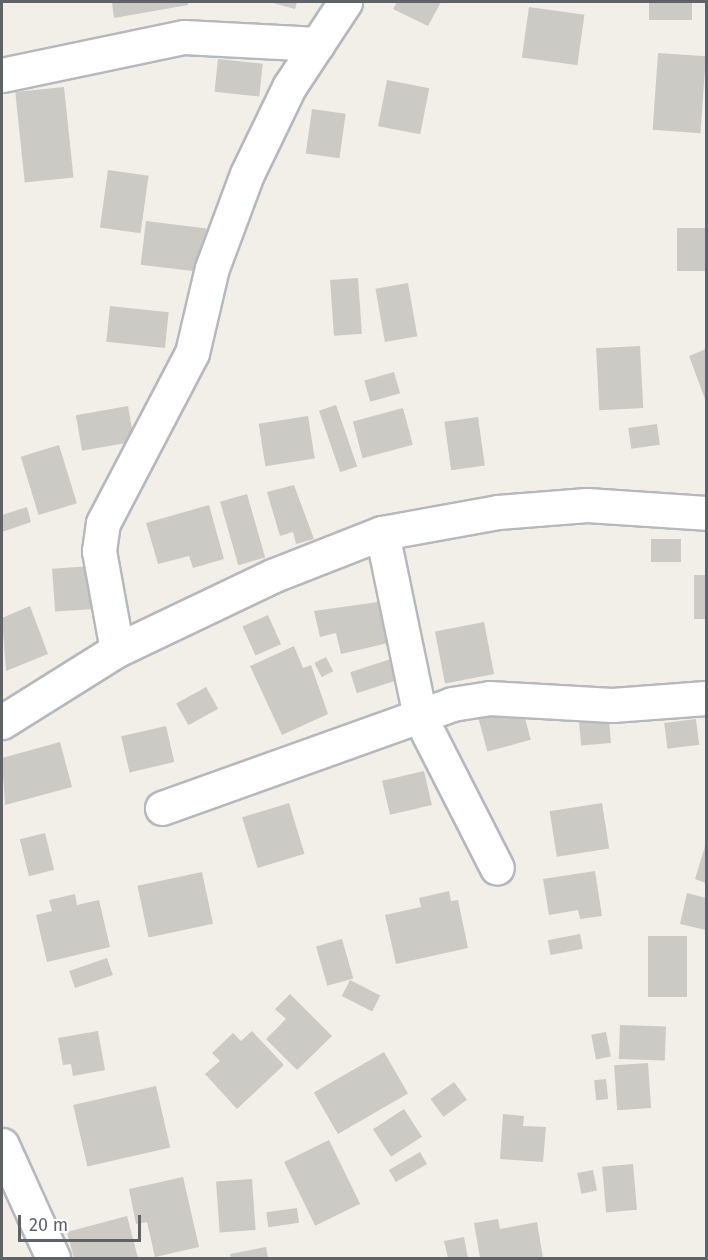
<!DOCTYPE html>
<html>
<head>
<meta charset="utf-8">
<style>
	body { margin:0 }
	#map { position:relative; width:708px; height:1260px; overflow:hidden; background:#f1efe8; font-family:"Fira Sans",sans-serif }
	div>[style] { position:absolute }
	.building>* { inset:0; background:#cccac5; transform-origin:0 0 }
	.roads { filter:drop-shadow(2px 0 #b5b8bc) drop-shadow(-2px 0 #b5b8bc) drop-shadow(0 2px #b5b8bc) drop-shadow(0 -2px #b5b8bc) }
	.street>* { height:33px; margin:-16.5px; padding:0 16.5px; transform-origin:16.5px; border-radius:16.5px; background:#fff }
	span { translate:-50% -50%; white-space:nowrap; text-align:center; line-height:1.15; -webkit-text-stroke:5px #fff; paint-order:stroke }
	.frame { position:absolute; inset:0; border:3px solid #5f6368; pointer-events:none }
	.scale { position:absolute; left:18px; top:1215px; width:123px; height:27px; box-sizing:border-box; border:3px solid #5f6368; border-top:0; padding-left:8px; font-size:18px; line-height:21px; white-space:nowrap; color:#5f6368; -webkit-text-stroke:4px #fff; paint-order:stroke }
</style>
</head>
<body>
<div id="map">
	<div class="building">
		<div style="clip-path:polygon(112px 2px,188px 2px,188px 5px,114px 18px)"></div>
		<div style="clip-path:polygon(269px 2px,297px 2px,295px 9px)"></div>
		<div style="clip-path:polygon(397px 2px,441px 2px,428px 26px,393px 9px)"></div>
		<div style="left:649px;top:2px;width:43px;height:18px"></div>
		<div style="left:529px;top:7px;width:56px;height:51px;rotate:8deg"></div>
		<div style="left:658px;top:53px;width:48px;height:77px;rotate:4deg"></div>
		<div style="left:218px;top:59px;width:45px;height:33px;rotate:6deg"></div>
		<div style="left:387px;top:80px;width:43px;height:47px;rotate:11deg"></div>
		<div style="left:64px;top:87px;width:91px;height:49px;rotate:84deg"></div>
		<div style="left:312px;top:109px;width:34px;height:45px;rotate:8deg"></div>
		<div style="left:108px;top:170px;width:41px;height:58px;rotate:8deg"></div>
		<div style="left:146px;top:221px;width:61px;height:44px;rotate:7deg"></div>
		<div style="left:706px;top:228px;width:43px;height:29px;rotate:90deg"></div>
		<div style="left:358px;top:278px;width:56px;height:28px;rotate:86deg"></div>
		<div style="left:408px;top:283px;width:54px;height:33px;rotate:80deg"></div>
		<div style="left:110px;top:306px;width:59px;height:36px;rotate:6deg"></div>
		<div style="left:640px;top:346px;width:62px;height:44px;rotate:87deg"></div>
		<div style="clip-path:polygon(706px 349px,706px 398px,705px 399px,689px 356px)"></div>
		<div style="left:394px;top:372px;width:22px;height:31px;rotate:74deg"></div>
		<div style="left:336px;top:405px;width:65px;height:18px;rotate:71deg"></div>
		<div style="left:128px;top:406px;width:36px;height:53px;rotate:80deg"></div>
		<div style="left:403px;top:408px;width:38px;height:52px;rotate:75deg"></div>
		<div style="left:308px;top:416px;width:43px;height:50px;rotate:81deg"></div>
		<div style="left:478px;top:417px;width:49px;height:34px;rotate:82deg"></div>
		<div style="left:657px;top:424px;width:21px;height:29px;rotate:82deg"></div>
		<div style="left:59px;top:445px;width:61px;height:40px;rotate:73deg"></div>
		<div style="clip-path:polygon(294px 485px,314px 539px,296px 544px,293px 532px,280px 536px,267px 492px)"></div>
		<div style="left:247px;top:494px;width:66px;height:28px;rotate:74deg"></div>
		<div style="clip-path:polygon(209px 505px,224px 559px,193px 568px,189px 556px,158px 564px,146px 523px)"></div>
		<div style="clip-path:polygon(27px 507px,31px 522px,2px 532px,2px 515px)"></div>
		<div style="left:651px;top:539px;width:30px;height:23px"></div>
		<div style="left:91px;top:566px;width:43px;height:39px;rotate:86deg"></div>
		<div style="left:694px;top:575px;width:12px;height:44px"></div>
		<div style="clip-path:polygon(392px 600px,401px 640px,341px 654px,336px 633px,320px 637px,314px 611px)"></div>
		<div style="clip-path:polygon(30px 606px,48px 654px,6px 671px,2px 618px)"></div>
		<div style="left:268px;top:615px;width:32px;height:28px;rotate:66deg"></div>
		<div style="left:484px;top:622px;width:53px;height:50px;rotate:79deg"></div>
		<div style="clip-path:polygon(294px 646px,303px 668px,311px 665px,328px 714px,282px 735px,250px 666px)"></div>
		<div style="left:326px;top:657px;width:16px;height:13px;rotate:63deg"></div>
		<div style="left:391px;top:659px;width:22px;height:43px;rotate:72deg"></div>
		<div style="left:206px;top:687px;width:25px;height:34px;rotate:61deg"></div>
		<div style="left:522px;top:707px;width:34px;height:45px;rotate:75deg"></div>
		<div style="left:696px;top:719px;width:26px;height:32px;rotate:83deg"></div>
		<div style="left:609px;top:720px;width:23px;height:30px;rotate:85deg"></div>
		<div style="left:166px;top:726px;width:37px;height:46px;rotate:77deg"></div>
		<div style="clip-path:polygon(60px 742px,72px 787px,5px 805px,2px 758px)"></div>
		<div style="left:424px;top:771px;width:35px;height:43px;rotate:77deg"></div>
		<div style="left:289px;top:803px;width:53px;height:49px;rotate:73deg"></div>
		<div style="left:602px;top:803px;width:46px;height:53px;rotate:81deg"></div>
		<div style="left:45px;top:833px;width:38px;height:26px;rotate:76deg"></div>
		<div style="clip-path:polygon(706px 843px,706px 883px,695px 879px)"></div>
		<div style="clip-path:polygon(595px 871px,602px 916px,580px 919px,578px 910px,549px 915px,543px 879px)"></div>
		<div style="left:202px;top:872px;width:53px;height:66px;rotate:78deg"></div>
		<div style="clip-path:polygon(449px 891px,451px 901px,458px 900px,468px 948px,396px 964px,385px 915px,421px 907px,419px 898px)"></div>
		<div style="clip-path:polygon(687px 893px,706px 898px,706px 930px,680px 924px)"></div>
		<div style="clip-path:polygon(75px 894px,77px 905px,99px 900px,110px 947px,47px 962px,36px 915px,52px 911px,49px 900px)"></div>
		<div style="left:580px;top:934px;width:15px;height:33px;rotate:79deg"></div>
		<div style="left:648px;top:936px;width:39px;height:61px"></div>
		<div style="left:342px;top:939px;width:41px;height:27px;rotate:74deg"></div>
		<div style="left:107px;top:958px;width:18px;height:40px;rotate:71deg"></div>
		<div style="left:350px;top:980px;width:34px;height:18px;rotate:27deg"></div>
		<div style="clip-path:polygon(290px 994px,332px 1036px,297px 1070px,266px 1039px,286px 1019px,275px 1009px)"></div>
		<div style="left:620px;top:1025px;width:46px;height:34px;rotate:2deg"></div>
		<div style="clip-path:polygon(98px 1031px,105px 1070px,73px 1076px,71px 1064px,63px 1065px,58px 1038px)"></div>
		<div style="clip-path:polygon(252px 1031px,284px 1065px,237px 1109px,205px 1074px,220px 1061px,212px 1053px,233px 1033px,241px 1041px)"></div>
		<div style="left:606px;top:1032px;width:25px;height:15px;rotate:79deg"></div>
		<div style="left:384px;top:1052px;width:48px;height:81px;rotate:60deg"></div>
		<div style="left:648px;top:1063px;width:45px;height:34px;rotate:86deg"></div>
		<div style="left:606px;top:1079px;width:20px;height:12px;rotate:84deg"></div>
		<div style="left:454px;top:1082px;width:22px;height:29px;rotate:54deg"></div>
		<div style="left:156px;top:1086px;width:63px;height:85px;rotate:77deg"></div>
		<div style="left:404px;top:1109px;width:33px;height:37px;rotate:57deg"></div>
		<div style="clip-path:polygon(503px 1114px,524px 1116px,523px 1126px,546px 1127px,543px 1162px,500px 1159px)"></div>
		<div style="left:329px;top:1140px;width:71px;height:50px;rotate:64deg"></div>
		<div style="left:420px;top:1152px;width:14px;height:36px;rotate:60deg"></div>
		<div style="left:633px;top:1164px;width:46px;height:31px;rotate:85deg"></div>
		<div style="left:593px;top:1170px;width:21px;height:16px;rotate:79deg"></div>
		<div style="clip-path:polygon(183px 1177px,199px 1247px,155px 1257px,147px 1222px,136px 1224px,129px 1189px)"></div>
		<div style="left:252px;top:1179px;width:51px;height:36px;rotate:86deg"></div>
		<div style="left:297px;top:1208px;width:15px;height:31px;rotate:82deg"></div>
		<div style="clip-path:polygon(127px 1216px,138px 1258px,74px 1258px,67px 1232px)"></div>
		<div style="clip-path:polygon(498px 1219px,500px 1229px,537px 1222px,543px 1258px,480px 1258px,474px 1223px)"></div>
		<div style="clip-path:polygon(464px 1237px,468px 1258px,448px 1258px,444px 1241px)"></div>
		<div style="clip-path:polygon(266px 1247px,268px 1258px,231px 1258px,230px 1254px)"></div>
	</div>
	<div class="roads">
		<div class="street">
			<div style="left:2px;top:75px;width:186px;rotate:-11.8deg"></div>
			<div style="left:184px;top:37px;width:134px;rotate:3deg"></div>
			<div style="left:382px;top:533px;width:188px;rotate:78.3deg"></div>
			<div style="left:420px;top:717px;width:169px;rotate:63deg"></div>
			<div style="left:117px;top:650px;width:101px;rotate:-100.3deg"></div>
			<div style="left:99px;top:551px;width:28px;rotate:-82deg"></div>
			<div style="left:103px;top:523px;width:192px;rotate:-62.4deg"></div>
			<div style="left:192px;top:353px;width:87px;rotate:-76.8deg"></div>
			<div style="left:212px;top:268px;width:100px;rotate:-69.6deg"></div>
			<div style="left:247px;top:174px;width:97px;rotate:-64.2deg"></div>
			<div style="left:289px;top:87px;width:102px;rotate:-56.6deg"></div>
			<div style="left:2px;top:722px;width:136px;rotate:-32.1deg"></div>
			<div style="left:117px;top:650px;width:172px;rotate:-25.5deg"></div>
			<div style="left:272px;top:576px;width:118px;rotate:-21.4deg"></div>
			<div style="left:382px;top:533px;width:118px;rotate:-10.3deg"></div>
			<div style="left:498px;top:512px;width:89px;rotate:-4.5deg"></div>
			<div style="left:587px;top:505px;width:119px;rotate:3.8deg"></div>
			<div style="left:162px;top:808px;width:308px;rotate:-19.7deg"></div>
			<div style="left:452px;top:704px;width:37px;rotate:-9deg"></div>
			<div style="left:489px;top:698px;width:123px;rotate:3.3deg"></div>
			<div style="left:612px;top:705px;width:94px;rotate:-4.3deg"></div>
			<div style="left:2px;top:1145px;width:124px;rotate:65.7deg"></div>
		</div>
	</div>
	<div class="frame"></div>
	<div class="scale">20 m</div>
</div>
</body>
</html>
